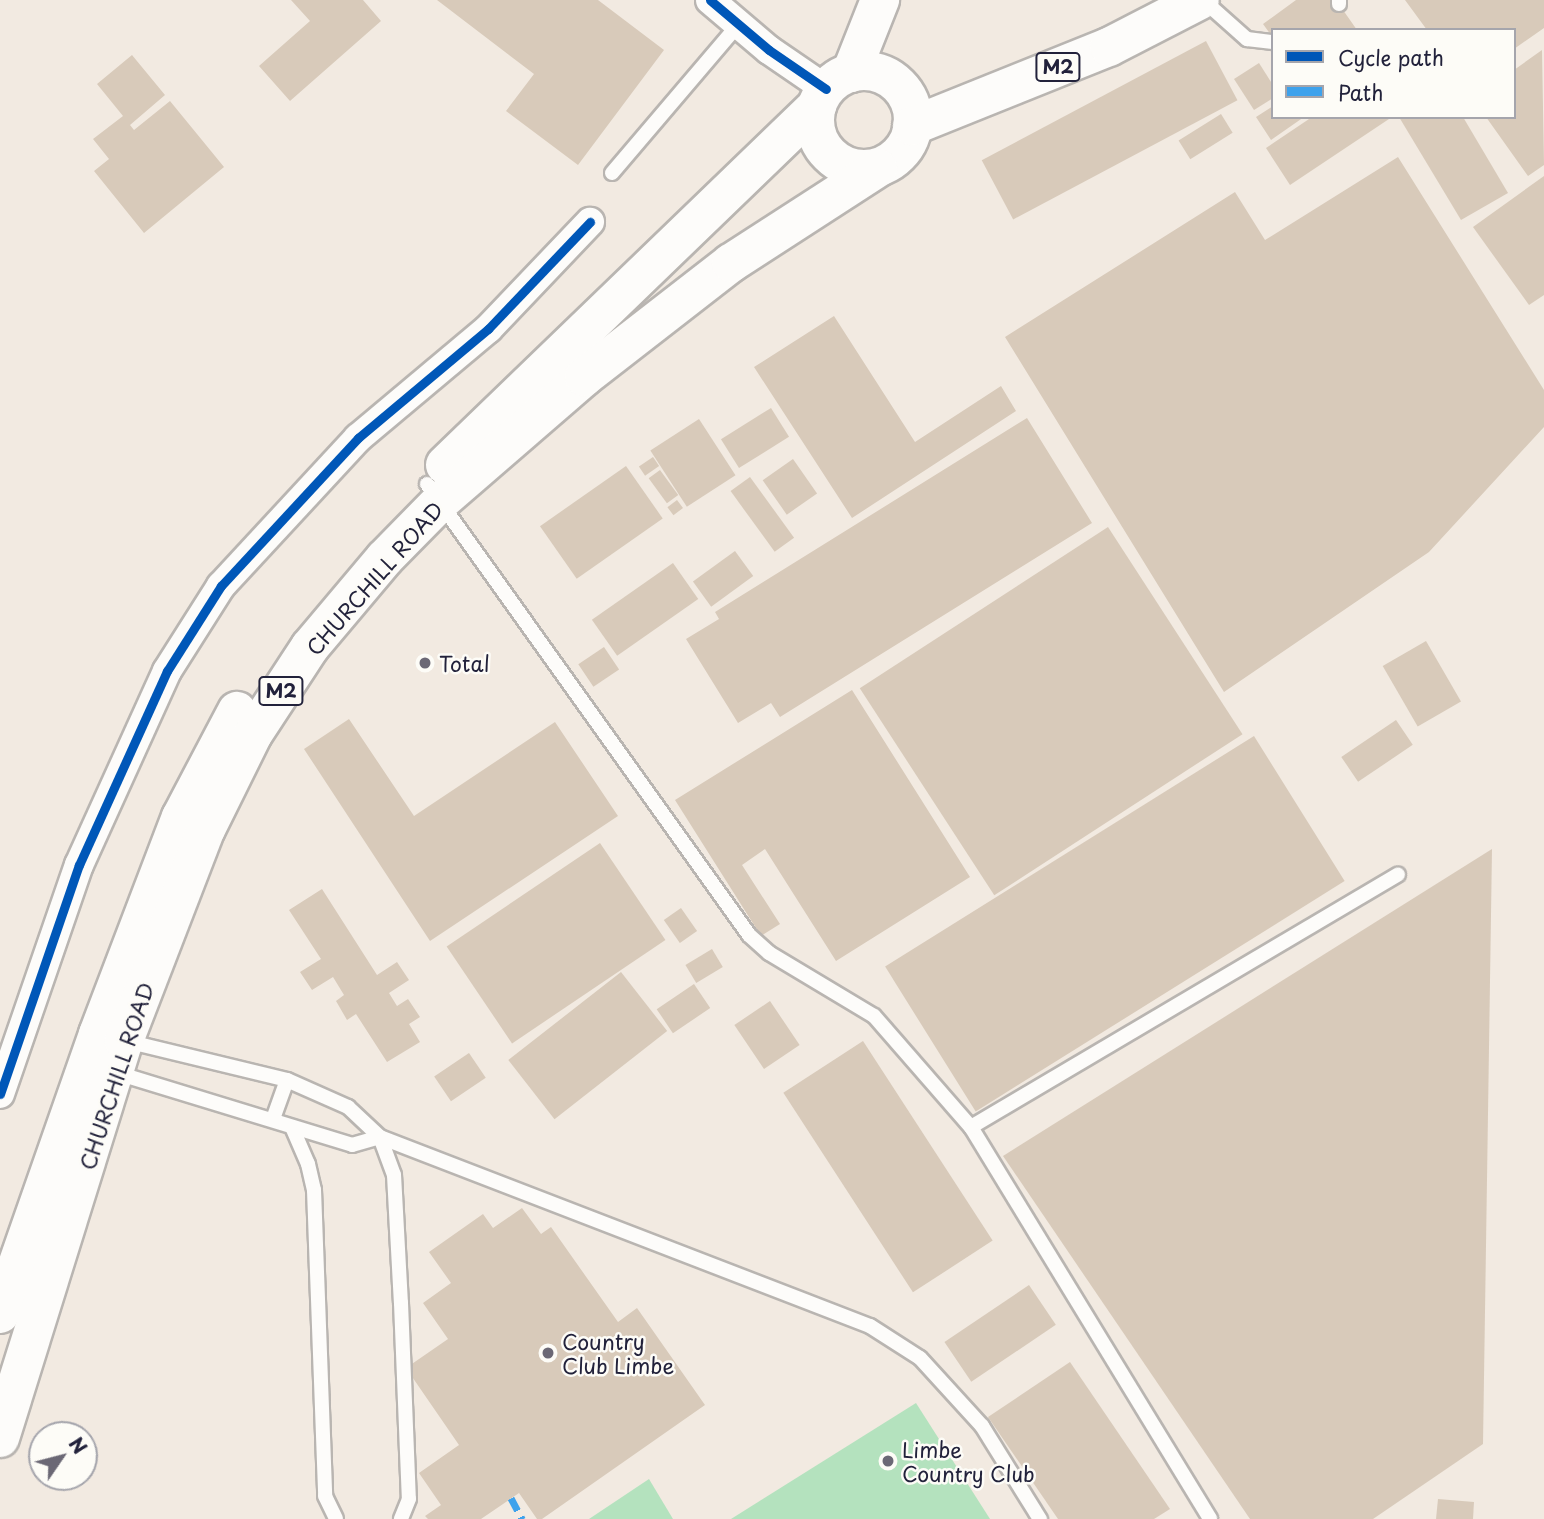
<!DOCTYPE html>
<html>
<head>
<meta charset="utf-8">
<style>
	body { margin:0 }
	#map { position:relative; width:1544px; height:1519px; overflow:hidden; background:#f2eae1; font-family:"Playpen Sans",sans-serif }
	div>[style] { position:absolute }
	.green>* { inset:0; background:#b4e2be }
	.building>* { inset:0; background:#d8caba; transform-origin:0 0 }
	.roads { filter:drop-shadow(2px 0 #b9b5b1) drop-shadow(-2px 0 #b9b5b1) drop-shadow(0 2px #b9b5b1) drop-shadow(0 -2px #b9b5b1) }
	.lane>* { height:14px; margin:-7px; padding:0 7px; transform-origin:7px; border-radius:7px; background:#fdfcfa }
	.street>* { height:28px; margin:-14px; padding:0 14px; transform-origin:14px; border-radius:14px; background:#fdfcfa }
	.highway>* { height:38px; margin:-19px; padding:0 19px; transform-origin:19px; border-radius:19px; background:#fdfcfa }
	.highway>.ring { margin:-19px; padding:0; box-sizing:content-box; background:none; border:38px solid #fdfcfa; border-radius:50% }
	.quiet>* { height:7px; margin-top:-3.5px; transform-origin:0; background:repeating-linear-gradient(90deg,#3ea2ec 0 14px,transparent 0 21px) }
	.cycleway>* { height:9px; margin:-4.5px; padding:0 4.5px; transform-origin:4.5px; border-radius:4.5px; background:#0057b8 }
	.dots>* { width:19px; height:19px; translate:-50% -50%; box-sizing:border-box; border:4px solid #fdfcf7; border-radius:50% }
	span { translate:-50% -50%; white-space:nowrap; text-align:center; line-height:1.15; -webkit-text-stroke:5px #fdfcf7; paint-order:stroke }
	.shield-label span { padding:2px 5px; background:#fdfcf7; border:2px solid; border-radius:5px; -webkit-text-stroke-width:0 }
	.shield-label { font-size:19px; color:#22223b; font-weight:700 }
	.street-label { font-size:21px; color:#22223b }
	.poi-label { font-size:21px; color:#22223b }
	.left { translate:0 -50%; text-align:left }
	.legend { position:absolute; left:1271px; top:28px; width:245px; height:91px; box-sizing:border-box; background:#fdfcf7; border:2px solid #a5a5ac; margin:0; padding:9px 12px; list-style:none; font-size:21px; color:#22223b }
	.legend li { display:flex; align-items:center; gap:14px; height:35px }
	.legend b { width:35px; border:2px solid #a5a5ac }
	.north { position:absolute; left:28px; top:1421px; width:70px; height:70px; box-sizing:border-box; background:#fdfcf7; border:2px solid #a5a5ac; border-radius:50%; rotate:55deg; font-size:19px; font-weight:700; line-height:28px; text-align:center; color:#22223b }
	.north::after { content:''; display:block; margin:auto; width:24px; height:32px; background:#6b6875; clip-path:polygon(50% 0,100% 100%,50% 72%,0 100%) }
</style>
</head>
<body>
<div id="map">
	<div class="green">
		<div style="clip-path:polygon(916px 1403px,990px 1519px,731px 1519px)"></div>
		<div style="clip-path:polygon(649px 1479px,673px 1519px,589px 1519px)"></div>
	</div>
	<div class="building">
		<div style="clip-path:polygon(291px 0,363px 0,381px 21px,290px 101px,259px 66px,310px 21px)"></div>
		<div style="clip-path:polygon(437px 0,598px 0,664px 50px,578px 165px,506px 111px,534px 74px)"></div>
		<div style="clip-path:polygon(1296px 0,1336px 0,1357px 30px,1273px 30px,1273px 38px,1263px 24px)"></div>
		<div style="clip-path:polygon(1405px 0,1544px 0,1544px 28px,1514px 49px,1514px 30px,1427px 30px)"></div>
		<div style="left:1206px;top:41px;width:67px;height:254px;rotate:62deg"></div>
		<div style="clip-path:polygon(1542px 50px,1544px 165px,1528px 176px,1486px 117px,1514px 117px,1514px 70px)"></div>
		<div style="clip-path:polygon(132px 55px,165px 95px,130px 125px,134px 130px,170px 101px,224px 167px,144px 233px,94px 171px,109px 159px,93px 139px,123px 116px,97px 84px)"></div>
		<div style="clip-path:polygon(1259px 63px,1273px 85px,1273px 98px,1254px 110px,1234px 79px)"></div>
		<div style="clip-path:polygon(1273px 106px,1273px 117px,1304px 117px,1271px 140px,1256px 117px)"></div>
		<div style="left:1221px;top:114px;width:22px;height:50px;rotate:58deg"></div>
		<div style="clip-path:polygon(1312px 117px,1392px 117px,1290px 185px,1266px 148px)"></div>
		<div style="clip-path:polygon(1399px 117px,1463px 117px,1508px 193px,1461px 220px)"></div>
		<div style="clip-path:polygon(1398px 157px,1544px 390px,1544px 427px,1429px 552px,1224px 692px,1005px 337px,1235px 192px,1265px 240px)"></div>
		<div style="clip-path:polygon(1544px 176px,1544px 295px,1529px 305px,1473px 227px)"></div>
		<div style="clip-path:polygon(834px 316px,915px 442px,1001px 386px,1016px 411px,852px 518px,754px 367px)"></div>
		<div style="left:771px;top:408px;width:34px;height:59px;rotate:58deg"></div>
		<div style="clip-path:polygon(1027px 418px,1092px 523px,780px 717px,771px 703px,738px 723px,686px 639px,719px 619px,715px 612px)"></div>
		<div style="left:699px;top:419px;width:67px;height:58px;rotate:57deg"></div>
		<div style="left:653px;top:457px;width:11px;height:17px;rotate:56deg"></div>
		<div style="left:793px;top:459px;width:42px;height:37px;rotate:55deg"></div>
		<div style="left:626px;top:466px;width:64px;height:105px;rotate:55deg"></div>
		<div style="left:660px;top:470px;width:31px;height:14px;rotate:54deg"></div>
		<div style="left:750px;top:477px;width:75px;height:24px;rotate:54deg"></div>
		<div style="left:677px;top:500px;width:10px;height:12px;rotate:53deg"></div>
		<div style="left:1108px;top:527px;width:247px;height:296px;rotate:57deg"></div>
		<div style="left:735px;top:551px;width:31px;height:52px;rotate:54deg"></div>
		<div style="left:673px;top:563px;width:44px;height:99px;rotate:55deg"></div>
		<div style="left:1426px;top:641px;width:70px;height:50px;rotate:60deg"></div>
		<div style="left:604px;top:647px;width:27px;height:31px;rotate:56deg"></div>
		<div style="clip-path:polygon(852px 690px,970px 877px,836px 961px,765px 849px,742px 865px,780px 924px,761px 936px,675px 800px)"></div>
		<div style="clip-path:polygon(349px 719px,414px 816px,555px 722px,618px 816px,430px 941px,304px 749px)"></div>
		<div style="left:1396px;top:720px;width:30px;height:66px;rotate:56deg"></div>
		<div style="left:1254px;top:736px;width:171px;height:435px;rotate:58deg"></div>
		<div style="left:600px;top:843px;width:117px;height:185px;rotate:56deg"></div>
		<div style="clip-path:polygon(1492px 849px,1483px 1444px,1373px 1519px,1250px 1519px,1003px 1156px)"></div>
		<div style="clip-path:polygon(322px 889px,377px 975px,397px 962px,409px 980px,389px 993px,397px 1006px,408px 999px,420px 1017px,409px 1024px,420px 1042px,387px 1062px,356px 1014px,347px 1020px,336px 1001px,344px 995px,333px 977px,312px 990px,300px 972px,321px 959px,289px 910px)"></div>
		<div style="left:681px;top:908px;width:28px;height:21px;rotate:55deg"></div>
		<div style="left:712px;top:949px;width:21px;height:31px;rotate:59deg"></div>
		<div style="left:621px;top:972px;width:75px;height:143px;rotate:52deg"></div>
		<div style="left:694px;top:984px;width:29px;height:45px;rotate:56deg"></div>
		<div style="left:770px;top:1001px;width:53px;height:43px;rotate:56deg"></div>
		<div style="left:863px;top:1041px;width:238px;height:95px;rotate:57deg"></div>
		<div style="left:469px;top:1053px;width:30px;height:42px;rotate:56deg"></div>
		<div style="clip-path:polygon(522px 1208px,541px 1234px,551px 1227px,618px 1322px,637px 1308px,705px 1405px,542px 1519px,537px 1519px,519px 1493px,481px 1519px,428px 1519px,425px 1516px,441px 1505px,419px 1473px,459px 1445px,406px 1368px,448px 1339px,423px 1303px,451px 1283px,429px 1252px,483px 1214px,493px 1228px)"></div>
		<div style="left:1029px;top:1285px;width:48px;height:102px;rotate:56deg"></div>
		<div style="clip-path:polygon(1070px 1362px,1170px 1509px,1154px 1519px,1058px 1519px,988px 1417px)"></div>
		<div style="clip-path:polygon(1438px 1499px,1474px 1502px,1473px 1519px,1436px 1519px)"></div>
	</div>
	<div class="roads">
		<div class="lane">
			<div style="left:1203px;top:0;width:59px;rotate:41.6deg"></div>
			<div style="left:1247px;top:39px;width:26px;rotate:7deg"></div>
			<div style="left:1339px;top:4px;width:4px;rotate:-90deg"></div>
			<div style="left:612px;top:173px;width:196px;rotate:-49.6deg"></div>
			<div style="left:427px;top:484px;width:554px;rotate:54.47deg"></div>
			<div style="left:749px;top:935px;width:27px;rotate:42deg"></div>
			<div style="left:769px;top:953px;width:122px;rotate:31deg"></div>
			<div style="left:874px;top:1016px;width:147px;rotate:48.9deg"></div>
			<div style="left:971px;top:1127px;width:459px;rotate:58.6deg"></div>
			<div style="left:126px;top:1041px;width:166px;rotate:13.6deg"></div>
			<div style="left:287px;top:1080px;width:67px;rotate:23.9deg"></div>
			<div style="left:348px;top:1107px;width:44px;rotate:43.2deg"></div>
			<div style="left:380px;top:1137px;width:525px;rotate:21.09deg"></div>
			<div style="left:870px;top:1326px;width:59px;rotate:32.6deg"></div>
			<div style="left:920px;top:1358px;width:92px;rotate:47.6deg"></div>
			<div style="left:982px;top:1426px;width:110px;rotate:58.1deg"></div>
			<div style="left:117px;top:1073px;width:246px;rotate:17deg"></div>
			<div style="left:352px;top:1145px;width:29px;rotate:-16deg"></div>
			<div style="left:273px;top:1119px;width:41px;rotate:-70.3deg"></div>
			<div style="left:292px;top:1127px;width:40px;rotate:66.6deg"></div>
			<div style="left:308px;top:1164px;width:27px;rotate:77deg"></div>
			<div style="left:314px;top:1190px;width:306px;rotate:87.9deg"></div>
			<div style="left:325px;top:1496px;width:25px;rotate:64deg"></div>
			<div style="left:971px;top:1127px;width:496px;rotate:-30.6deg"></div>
			<div style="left:380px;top:1137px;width:40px;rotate:69.8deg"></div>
			<div style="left:394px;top:1175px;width:128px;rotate:86.9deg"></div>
			<div style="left:401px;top:1303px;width:196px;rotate:87.7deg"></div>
			<div style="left:409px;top:1499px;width:22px;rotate:112deg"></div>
		</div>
		<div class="street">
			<div style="left:710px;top:0;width:77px;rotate:40.3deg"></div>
			<div style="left:769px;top:50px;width:69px;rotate:34.4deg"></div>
			<div style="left:0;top:1094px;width:242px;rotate:-71deg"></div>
			<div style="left:79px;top:865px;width:213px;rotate:-65.6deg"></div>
			<div style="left:167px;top:671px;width:101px;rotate:-57.6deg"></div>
			<div style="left:221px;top:586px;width:202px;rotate:-47.2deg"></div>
			<div style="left:358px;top:438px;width:170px;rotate:-40deg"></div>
			<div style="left:488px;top:329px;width:148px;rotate:-46.4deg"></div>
		</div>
		<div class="highway">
			<div class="ring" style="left:815px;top:71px;width:60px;height:60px"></div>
			<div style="left:851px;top:73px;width:79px;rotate:-68.3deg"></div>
			<div style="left:912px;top:126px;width:212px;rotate:-21.9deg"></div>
			<div style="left:1109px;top:47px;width:102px;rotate:-27.3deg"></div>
			<div style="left:445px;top:465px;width:517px;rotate:-43.98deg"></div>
			<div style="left:0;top:1314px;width:297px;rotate:-70.7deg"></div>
			<div style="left:98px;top:1034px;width:232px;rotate:-69.1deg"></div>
			<div style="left:181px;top:817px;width:120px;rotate:-62.2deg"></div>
			<div style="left:0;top:1438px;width:416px;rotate:-72.7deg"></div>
			<div style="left:124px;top:1041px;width:227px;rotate:-68.9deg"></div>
			<div style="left:206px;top:829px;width:106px;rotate:-63.7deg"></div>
			<div style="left:253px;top:734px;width:104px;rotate:-56.8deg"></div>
			<div style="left:310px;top:647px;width:116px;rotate:-49.9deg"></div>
			<div style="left:385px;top:558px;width:80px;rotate:-45.5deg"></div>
			<div style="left:441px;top:501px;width:189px;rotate:-40.9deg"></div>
			<div style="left:584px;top:377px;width:186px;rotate:-37.8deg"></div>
			<div style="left:731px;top:263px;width:175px;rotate:-32.9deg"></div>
		</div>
	</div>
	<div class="quiet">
		<div style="left:511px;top:1498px;width:24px;rotate:62deg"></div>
	</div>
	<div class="cycleway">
		<div style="left:710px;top:0;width:77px;rotate:40.3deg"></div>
		<div style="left:769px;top:50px;width:69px;rotate:34.4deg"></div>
		<div style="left:0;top:1094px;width:242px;rotate:-71deg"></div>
		<div style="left:79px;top:865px;width:213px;rotate:-65.6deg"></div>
		<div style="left:167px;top:671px;width:101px;rotate:-57.6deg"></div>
		<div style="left:221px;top:586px;width:202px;rotate:-47.2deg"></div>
		<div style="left:358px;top:438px;width:170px;rotate:-40deg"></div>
		<div style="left:488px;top:329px;width:148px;rotate:-46.4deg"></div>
	</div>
	<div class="dots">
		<div style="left:425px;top:663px;background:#6b6875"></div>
		<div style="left:548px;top:1353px;background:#6b6875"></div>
		<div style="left:888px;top:1461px;background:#6b6875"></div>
	</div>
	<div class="shield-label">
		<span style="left:1058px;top:67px">M2</span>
		<span style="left:281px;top:691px">M2</span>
	</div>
	<div class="street-label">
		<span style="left:374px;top:578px;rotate:-49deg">CHURCHILL ROAD</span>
		<span style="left:116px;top:1076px;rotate:-72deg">CHURCHILL ROAD</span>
	</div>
	<div class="poi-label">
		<span class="left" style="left:439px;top:663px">Total</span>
		<span class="left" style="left:562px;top:1353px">Country<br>Club Limbe</span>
		<span class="left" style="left:902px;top:1461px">Limbe<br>Country Club</span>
	</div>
	<ul class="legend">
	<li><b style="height:9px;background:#0057b8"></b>Cycle path</li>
	<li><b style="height:9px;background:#3ea2ec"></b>Path</li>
	</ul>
	<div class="north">N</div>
</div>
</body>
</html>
